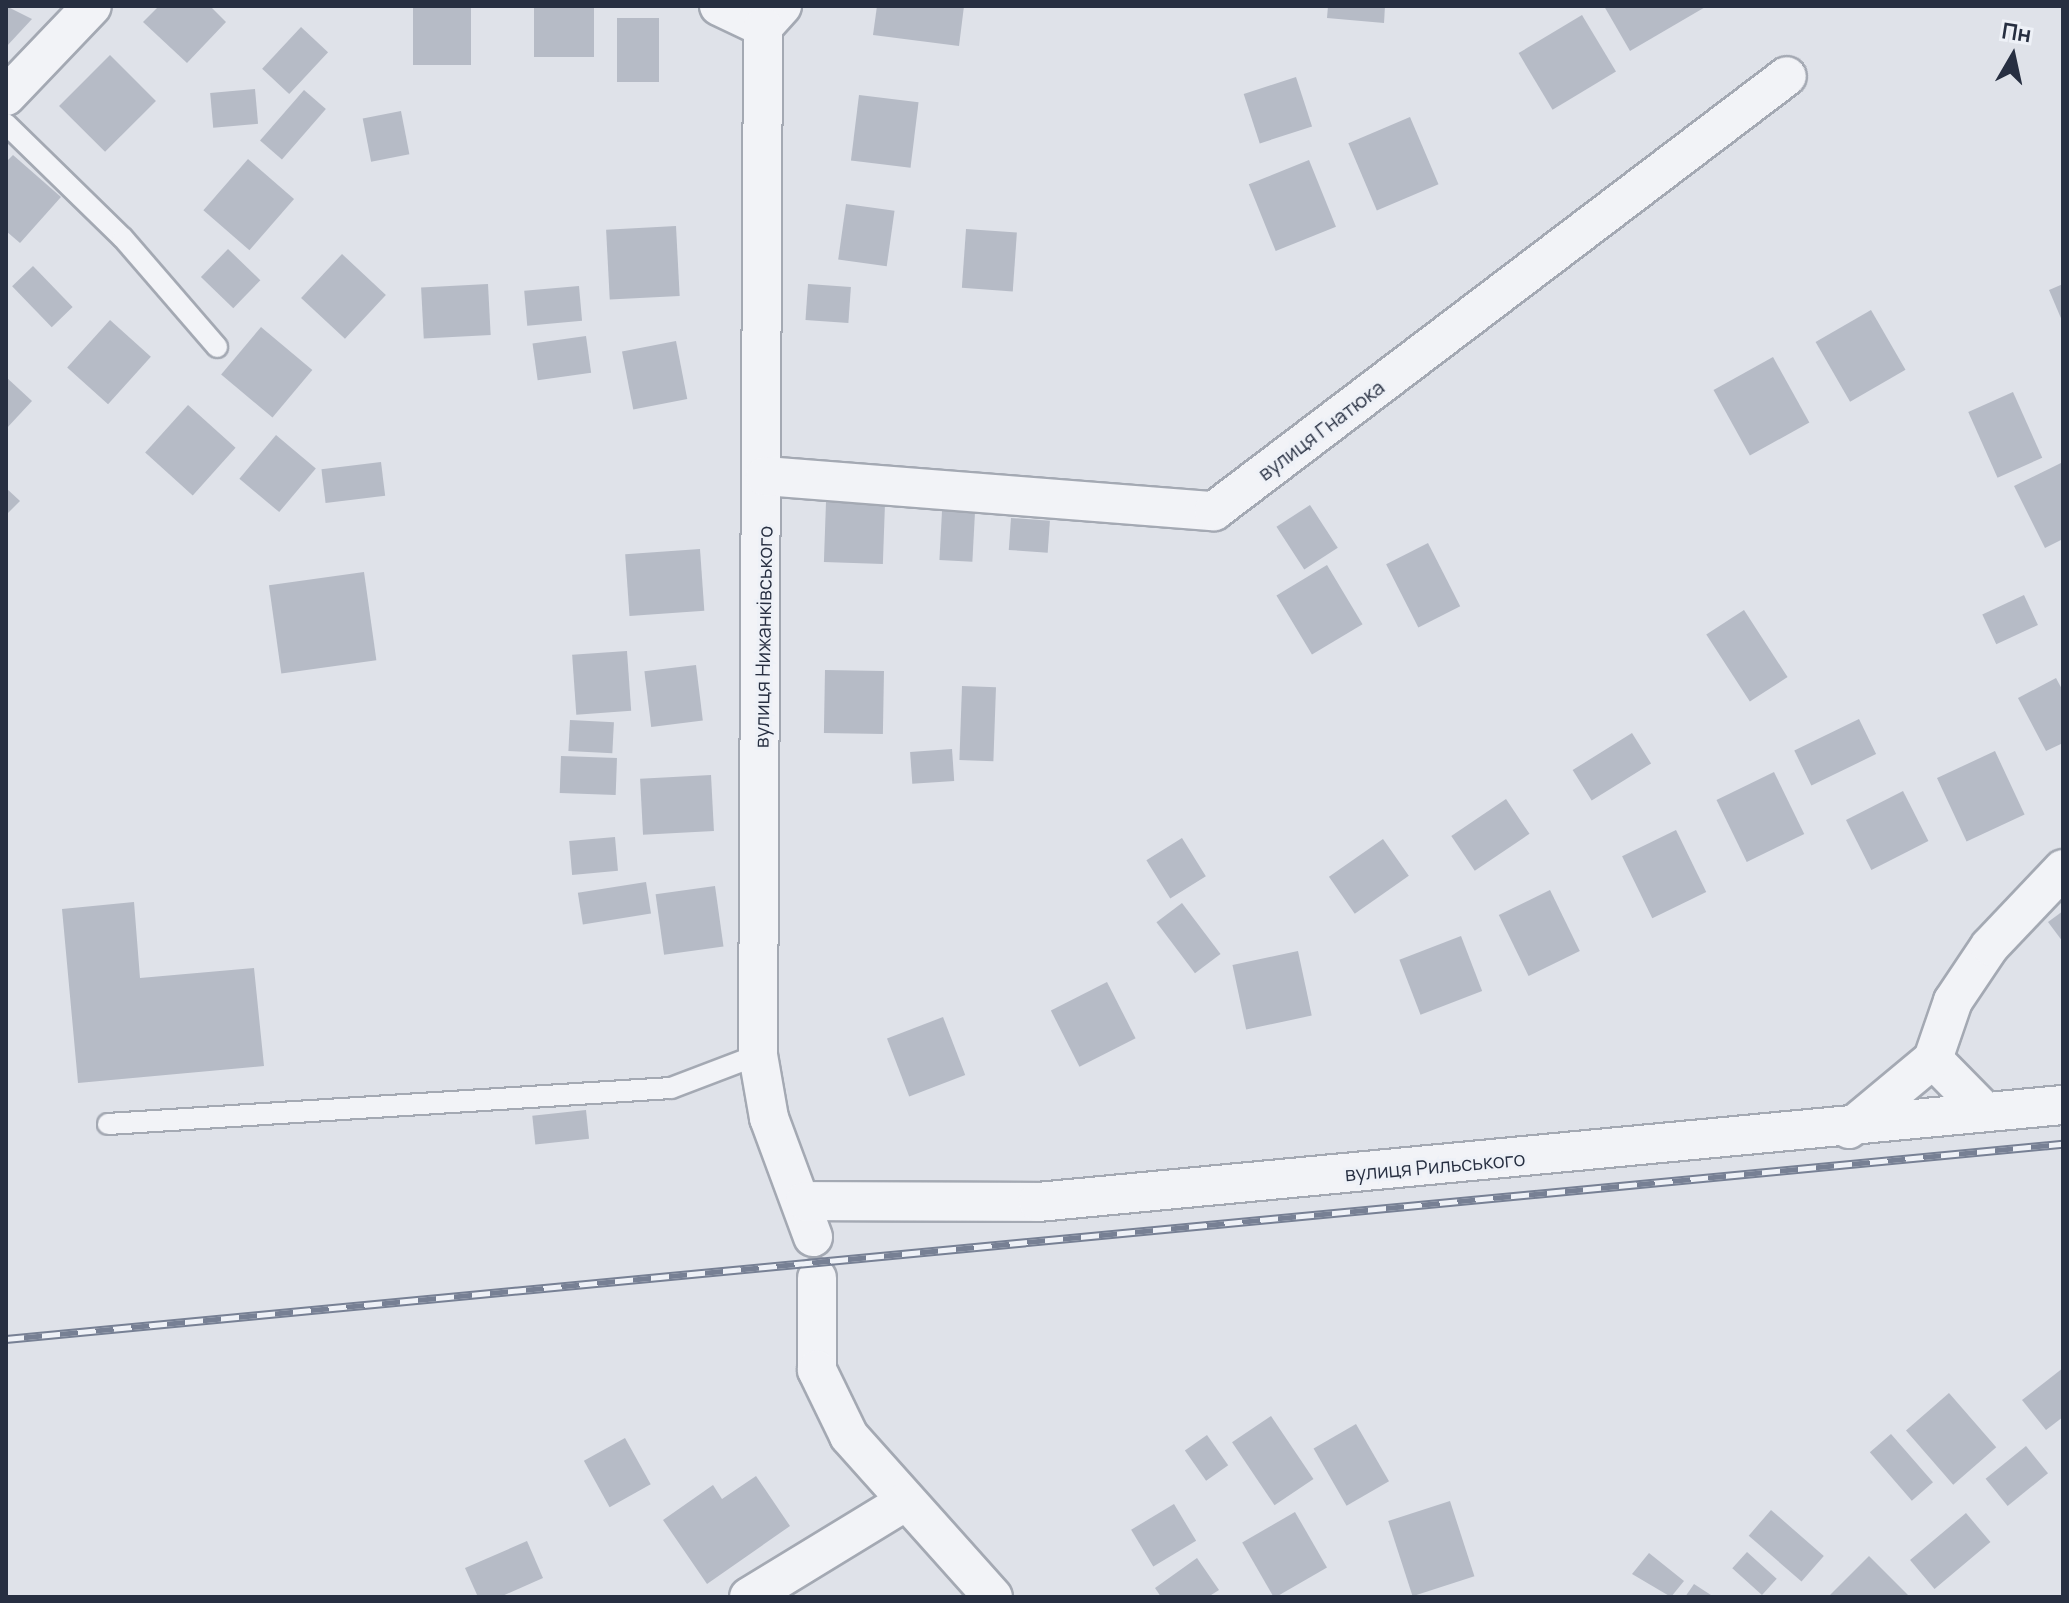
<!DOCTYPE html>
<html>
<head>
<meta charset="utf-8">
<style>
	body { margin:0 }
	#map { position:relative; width:2069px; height:1603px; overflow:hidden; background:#dfe2e9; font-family:Manrope,sans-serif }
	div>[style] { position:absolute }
	.building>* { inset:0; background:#b6bbc6; transform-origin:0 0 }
	.roads { filter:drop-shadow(2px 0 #a4a9b3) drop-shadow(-2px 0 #a4a9b3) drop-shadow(0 2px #a4a9b3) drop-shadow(0 -2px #a4a9b3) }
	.lane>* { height:20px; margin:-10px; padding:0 10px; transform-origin:10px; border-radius:10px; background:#f2f3f7 }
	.street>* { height:38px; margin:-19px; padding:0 19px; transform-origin:19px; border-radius:19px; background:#f2f3f7 }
	.rail>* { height:9px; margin-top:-4.5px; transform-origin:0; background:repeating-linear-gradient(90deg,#eef1f7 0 18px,#778094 0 36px); box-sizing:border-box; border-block:2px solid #778094 }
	span { translate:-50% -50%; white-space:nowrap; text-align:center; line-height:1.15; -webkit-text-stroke:6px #eef1f7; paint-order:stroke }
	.street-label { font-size:20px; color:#272f41 }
	.frame { position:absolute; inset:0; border:8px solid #272f41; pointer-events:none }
	.north { position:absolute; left:1973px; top:16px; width:80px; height:80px; -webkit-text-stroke:6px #eef1f7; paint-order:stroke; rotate:9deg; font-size:22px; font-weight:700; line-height:32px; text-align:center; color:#272f41 }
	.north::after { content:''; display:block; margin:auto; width:28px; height:36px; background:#272f41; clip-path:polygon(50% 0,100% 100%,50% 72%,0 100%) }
</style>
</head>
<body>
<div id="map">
	<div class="building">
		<div style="clip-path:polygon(6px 6px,32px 19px,6px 47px)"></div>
		<div style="clip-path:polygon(159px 6px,210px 6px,226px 22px,187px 63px,143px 22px)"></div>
		<div style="left:413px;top:6px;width:58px;height:59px"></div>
		<div style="left:534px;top:6px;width:60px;height:51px"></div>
		<div style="clip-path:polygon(877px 6px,964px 6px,959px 46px,873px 35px)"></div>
		<div style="clip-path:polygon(1328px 6px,1385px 6px,1384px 23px,1327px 18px)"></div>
		<div style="clip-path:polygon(1604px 6px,1707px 6px,1630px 51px)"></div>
		<div style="left:1582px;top:15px;width:66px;height:74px;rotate:59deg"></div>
		<div style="left:617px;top:18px;width:42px;height:64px"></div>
		<div style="left:301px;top:27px;width:37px;height:57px;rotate:43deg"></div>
		<div style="left:110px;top:55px;width:65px;height:72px;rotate:45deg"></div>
		<div style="left:1296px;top:77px;width:52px;height:55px;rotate:72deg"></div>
		<div style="left:255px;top:89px;width:35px;height:45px;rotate:85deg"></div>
		<div style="left:304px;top:90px;width:29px;height:67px;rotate:41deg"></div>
		<div style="left:859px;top:95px;width:60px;height:66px;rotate:7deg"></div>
		<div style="left:401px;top:111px;width:44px;height:39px;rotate:79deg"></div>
		<div style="left:1410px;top:117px;width:73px;height:67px;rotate:67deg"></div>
		<div style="clip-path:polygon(13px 155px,61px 197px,20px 243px,6px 231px,6px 162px)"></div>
		<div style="left:248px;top:159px;width:61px;height:68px;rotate:41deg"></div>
		<div style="left:1309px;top:160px;width:72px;height:65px;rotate:68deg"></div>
		<div style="left:846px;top:204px;width:49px;height:56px;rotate:8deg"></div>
		<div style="left:676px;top:226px;width:70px;height:70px;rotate:87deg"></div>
		<div style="left:966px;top:229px;width:51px;height:59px;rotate:4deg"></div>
		<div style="left:228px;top:249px;width:45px;height:39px;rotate:44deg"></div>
		<div style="left:342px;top:254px;width:60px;height:60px;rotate:43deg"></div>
		<div style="left:33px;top:266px;width:57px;height:29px;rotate:46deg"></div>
		<div style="left:488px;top:284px;width:51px;height:67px;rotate:87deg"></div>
		<div style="left:808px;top:284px;width:43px;height:36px;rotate:4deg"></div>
		<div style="clip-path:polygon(2063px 284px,2063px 323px,2049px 290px)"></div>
		<div style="left:579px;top:286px;width:35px;height:55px;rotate:85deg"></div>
		<div style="left:1871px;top:310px;width:69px;height:64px;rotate:60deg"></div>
		<div style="left:110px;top:320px;width:55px;height:64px;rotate:42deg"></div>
		<div style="left:261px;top:327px;width:67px;height:62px;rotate:40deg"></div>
		<div style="left:586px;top:336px;width:37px;height:54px;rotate:82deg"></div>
		<div style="left:676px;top:341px;width:59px;height:55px;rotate:79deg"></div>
		<div style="left:1773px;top:357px;width:75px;height:68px;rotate:61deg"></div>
		<div style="clip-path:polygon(6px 377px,32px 401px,6px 429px)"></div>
		<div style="left:2013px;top:392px;width:72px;height:49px;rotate:66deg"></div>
		<div style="left:188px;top:405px;width:64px;height:64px;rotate:42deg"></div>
		<div style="left:276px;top:435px;width:52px;height:57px;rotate:40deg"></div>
		<div style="left:381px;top:462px;width:34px;height:60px;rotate:83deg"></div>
		<div style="clip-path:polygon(2063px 462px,2063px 539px,2045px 548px,2014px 486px)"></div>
		<div style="clip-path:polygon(6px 488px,20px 501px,6px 515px)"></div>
		<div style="left:826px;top:502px;width:59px;height:60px;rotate:2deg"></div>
		<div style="left:1310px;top:505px;width:51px;height:40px;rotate:57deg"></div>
		<div style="left:942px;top:511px;width:33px;height:49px;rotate:3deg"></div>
		<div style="left:1011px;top:518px;width:39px;height:32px;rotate:4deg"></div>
		<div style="left:1428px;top:543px;width:71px;height:47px;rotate:63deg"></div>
		<div style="left:700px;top:549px;width:62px;height:75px;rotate:86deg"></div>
		<div style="left:1327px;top:565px;width:69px;height:59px;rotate:59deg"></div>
		<div style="left:364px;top:572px;width:89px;height:96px;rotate:82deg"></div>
		<div style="left:2024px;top:595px;width:33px;height:46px;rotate:65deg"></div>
		<div style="left:1744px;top:610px;width:80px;height:45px;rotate:57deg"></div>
		<div style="left:627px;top:651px;width:60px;height:55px;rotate:86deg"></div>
		<div style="left:696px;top:665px;width:56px;height:52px;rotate:83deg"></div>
		<div style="left:825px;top:670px;width:59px;height:63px;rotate:1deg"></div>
		<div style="clip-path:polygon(2056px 678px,2063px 691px,2063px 743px,2046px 751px,2018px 698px)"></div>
		<div style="left:962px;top:686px;width:34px;height:74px;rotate:2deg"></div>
		<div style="left:1859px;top:719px;width:39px;height:72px;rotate:64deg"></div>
		<div style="left:570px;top:720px;width:44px;height:31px;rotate:3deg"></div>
		<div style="left:1632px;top:733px;width:36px;height:70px;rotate:58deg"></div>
		<div style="left:952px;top:749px;width:32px;height:42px;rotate:86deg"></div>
		<div style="left:1995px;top:751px;width:70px;height:64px;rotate:65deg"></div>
		<div style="left:561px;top:756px;width:56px;height:37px;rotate:2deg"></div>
		<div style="left:1774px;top:772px;width:69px;height:64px;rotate:64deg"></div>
		<div style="left:711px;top:775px;width:56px;height:71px;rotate:87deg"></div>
		<div style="left:1903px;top:791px;width:56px;height:64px;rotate:63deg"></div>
		<div style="left:1506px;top:799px;width:42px;height:66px;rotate:56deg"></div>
		<div style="left:1676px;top:830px;width:69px;height:60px;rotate:64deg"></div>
		<div style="left:615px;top:837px;width:34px;height:46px;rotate:85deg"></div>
		<div style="left:1182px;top:838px;width:45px;height:42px;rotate:58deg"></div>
		<div style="left:1383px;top:839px;width:45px;height:66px;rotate:55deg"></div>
		<div style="left:646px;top:882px;width:32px;height:69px;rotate:81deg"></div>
		<div style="left:715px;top:886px;width:61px;height:60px;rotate:82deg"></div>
		<div style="left:1550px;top:890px;width:68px;height:57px;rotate:64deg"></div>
		<div style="clip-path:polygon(134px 902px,140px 978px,254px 968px,264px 1066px,78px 1083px,62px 909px)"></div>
		<div style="left:1182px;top:903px;width:64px;height:32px;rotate:53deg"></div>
		<div style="clip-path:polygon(2063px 911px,2063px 942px,2048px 922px)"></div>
		<div style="left:1461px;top:936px;width:59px;height:66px;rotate:69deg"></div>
		<div style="left:1298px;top:951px;width:66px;height:67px;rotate:78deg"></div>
		<div style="left:1107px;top:982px;width:63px;height:63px;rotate:63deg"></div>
		<div style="left:943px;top:1017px;width:62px;height:60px;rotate:69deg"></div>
		<div style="left:586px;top:1110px;width:29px;height:54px;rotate:84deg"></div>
		<div style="clip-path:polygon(2063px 1368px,2063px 1417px,2046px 1430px,2022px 1400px)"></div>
		<div style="left:1949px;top:1393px;width:72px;height:57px;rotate:49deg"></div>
		<div style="left:1271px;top:1416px;width:76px;height:47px;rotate:56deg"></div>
		<div style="left:1356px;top:1424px;width:66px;height:49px;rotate:60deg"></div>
		<div style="left:1891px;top:1434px;width:64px;height:28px;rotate:49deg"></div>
		<div style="left:1207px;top:1435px;width:37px;height:27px;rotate:55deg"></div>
		<div style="left:625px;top:1438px;width:53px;height:47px;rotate:61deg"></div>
		<div style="left:2026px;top:1446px;width:35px;height:52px;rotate:51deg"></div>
		<div style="clip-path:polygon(756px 1476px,790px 1526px,707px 1584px,663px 1520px,713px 1485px,722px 1499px)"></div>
		<div style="left:1450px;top:1501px;width:79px;height:65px;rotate:72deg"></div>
		<div style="left:1174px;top:1504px;width:43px;height:50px;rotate:59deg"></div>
		<div style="left:1771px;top:1510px;width:70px;height:34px;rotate:41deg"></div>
		<div style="left:1295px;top:1512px;width:64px;height:61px;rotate:60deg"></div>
		<div style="left:1966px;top:1513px;width:38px;height:73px;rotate:50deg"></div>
		<div style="clip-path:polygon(527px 1541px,543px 1578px,500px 1597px,478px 1597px,465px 1568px)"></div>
		<div style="left:1747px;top:1552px;width:40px;height:22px;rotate:42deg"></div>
		<div style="clip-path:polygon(1649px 1553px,1684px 1581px,1671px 1597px,1632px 1574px)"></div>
		<div style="clip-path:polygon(1869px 1556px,1910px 1597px,1828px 1597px)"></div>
		<div style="clip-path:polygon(1197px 1558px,1219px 1590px,1208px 1597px,1161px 1597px,1155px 1588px)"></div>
		<div style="clip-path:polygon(1694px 1584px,1714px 1597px,1685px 1597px)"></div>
	</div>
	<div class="roads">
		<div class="lane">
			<div style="left:6px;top:124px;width:163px;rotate:44.3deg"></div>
			<div style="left:123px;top:238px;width:144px;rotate:49.2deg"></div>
			<div style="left:108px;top:1124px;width:564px;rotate:-3.66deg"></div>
			<div style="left:671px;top:1088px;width:93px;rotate:-20.8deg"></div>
		</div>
		<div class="street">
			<div style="left:719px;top:6px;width:49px;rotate:25.5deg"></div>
			<div style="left:782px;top:6px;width:28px;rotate:132deg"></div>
			<div style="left:763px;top:27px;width:1028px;rotate:90.28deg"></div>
			<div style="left:758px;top:1055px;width:64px;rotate:80.1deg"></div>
			<div style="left:769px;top:1118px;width:127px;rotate:69.7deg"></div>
			<div style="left:6px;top:96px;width:124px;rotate:-46.3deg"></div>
			<div style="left:765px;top:476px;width:450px;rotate:4.5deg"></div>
			<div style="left:1214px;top:511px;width:719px;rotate:-37.2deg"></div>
			<div style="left:1933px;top:1059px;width:74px;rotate:45.5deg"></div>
			<div style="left:1849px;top:1129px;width:109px;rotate:-39.8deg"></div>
			<div style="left:1933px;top:1059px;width:61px;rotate:-71deg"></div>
			<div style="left:1953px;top:1001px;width:66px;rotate:-56.1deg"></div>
			<div style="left:1990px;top:946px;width:106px;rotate:-46.5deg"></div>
			<div style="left:805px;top:1201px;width:233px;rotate:0.2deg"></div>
			<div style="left:1038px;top:1202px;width:1030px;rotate:-5.41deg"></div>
			<div style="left:817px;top:1278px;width:92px;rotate:90deg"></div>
			<div style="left:817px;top:1370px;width:73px;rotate:64.1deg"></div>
			<div style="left:849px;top:1436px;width:216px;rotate:48.2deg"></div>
			<div style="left:749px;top:1597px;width:184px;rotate:-31.4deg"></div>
		</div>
	</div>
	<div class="rail">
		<div style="left:6px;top:1339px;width:2066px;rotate:-5.42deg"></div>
	</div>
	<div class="street-label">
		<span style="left:1321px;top:430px;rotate:-37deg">вулиця Гнатюка</span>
		<span style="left:763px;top:637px;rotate:-89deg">вулиця Нижанківського</span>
		<span style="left:1435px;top:1166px;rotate:-5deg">вулиця Рильського</span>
	</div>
	<div class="frame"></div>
	<div class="north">Пн</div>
</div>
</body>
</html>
